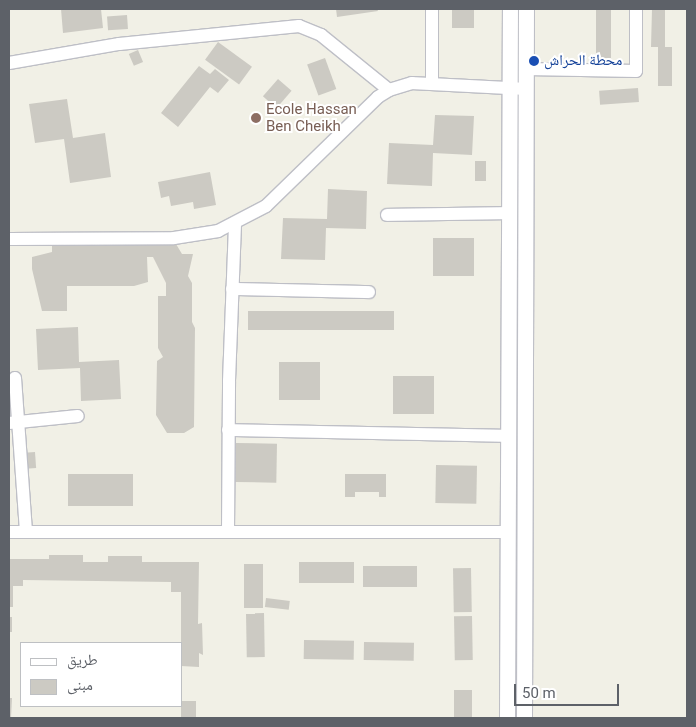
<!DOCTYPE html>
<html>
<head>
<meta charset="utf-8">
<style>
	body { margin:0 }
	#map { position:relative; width:696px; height:727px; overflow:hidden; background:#f1f0e6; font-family:Roboto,"Noto Naskh Arabic",sans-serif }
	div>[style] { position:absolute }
	.building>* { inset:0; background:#cccac3; transform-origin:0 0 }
	.roads { filter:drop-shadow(1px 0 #bebfc6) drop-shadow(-1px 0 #bebfc6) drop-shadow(0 1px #bebfc6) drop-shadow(0 -1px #bebfc6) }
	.minor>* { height:12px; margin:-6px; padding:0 6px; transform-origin:6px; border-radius:6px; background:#fff }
	.tertiary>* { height:15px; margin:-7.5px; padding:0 7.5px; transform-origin:7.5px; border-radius:7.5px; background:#fff }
	.dots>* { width:14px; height:14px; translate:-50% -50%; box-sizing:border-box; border:2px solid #fff; border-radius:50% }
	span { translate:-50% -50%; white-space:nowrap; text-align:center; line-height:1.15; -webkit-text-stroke:4px #fff; paint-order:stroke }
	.transit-label { font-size:15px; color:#164399 }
	.left { translate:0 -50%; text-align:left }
	.education-label { font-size:15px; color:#785e54 }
	.frame { position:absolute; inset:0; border:10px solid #5d6168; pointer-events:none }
	.legend { position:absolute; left:20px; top:642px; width:162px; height:65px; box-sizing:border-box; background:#fff; border:1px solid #bec0c3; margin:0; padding:6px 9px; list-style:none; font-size:15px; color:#5d6168 }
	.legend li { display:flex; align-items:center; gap:10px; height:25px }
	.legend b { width:25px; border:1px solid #bec0c3 }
	.scale { position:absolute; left:514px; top:684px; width:105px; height:22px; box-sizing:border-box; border:2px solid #5d6168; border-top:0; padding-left:6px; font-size:15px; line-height:18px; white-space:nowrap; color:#5d6168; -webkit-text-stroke:4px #fff; paint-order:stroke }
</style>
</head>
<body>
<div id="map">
	<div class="building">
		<div style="clip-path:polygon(61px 9px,101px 9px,103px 28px,63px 33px)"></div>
		<div style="clip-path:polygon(336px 9px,377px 9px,378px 11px,337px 17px)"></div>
		<div style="left:452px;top:9px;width:22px;height:19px"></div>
		<div style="left:596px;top:9px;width:15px;height:49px"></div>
		<div style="clip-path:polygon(652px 9px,665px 9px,665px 47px,672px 47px,672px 86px,658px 86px,658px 47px,651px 47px)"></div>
		<div style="left:127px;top:15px;width:14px;height:20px;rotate:86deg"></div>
		<div style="left:218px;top:42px;width:42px;height:22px;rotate:36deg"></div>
		<div style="left:138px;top:50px;width:13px;height:10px;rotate:67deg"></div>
		<div style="left:325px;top:58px;width:33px;height:19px;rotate:70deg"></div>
		<div style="clip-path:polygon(199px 66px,210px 74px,215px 69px,229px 80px,218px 93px,210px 87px,178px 127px,161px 113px)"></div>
		<div style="left:278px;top:79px;width:18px;height:23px;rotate:41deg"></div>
		<div style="left:638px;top:88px;width:14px;height:39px;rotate:86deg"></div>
		<div style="clip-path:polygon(67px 99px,73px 138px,105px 133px,111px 177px,70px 183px,64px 139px,35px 143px,29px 104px)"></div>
		<div style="clip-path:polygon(435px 115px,474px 116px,472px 155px,433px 153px,432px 186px,387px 184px,389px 143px,433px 145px)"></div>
		<div style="left:475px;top:161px;width:11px;height:20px"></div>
		<div style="clip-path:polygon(210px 172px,216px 205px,194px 209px,193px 202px,171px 206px,169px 196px,161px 198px,158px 182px)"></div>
		<div style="clip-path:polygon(328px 189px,367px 191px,366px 229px,326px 228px,325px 260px,281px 259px,283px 218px,327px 219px)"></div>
		<div style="clip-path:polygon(170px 234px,182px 254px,193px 254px,188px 276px,192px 283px,192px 322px,195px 328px,194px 427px,184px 433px,167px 433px,156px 415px,157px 361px,163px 357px,158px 348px,158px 296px,166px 296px,166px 283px,153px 257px,147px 257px,148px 282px,134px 286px,67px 286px,67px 311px,42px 311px,32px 269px,32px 257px,52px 252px,52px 238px)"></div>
		<div style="left:433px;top:238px;width:41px;height:38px"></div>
		<div style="left:248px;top:311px;width:146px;height:19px"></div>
		<div style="clip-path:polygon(78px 327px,79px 362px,119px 360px,121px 399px,81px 401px,80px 368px,38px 370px,36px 329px)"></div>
		<div style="left:279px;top:362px;width:41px;height:38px"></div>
		<div style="left:393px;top:376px;width:41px;height:38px"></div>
		<div style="left:236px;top:443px;width:41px;height:39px;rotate:1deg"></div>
		<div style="left:35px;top:452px;width:16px;height:14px;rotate:86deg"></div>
		<div style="left:436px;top:465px;width:41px;height:38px;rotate:1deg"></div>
		<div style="left:133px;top:474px;width:32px;height:65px;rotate:90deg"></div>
		<div style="clip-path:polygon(345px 474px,386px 474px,386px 497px,379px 497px,379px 492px,355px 492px,355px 497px,345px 497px)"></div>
		<div style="clip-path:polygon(49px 555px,83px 555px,83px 562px,108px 562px,108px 556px,142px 556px,142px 562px,199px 562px,198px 624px,202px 623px,203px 655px,199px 653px,199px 667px,181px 666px,181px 592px,171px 592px,171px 582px,23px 580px,23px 586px,13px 586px,13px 607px,9px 607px,9px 559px,49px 559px)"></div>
		<div style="left:299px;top:562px;width:55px;height:21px"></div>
		<div style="left:263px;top:564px;width:44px;height:19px;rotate:90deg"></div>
		<div style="left:363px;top:566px;width:54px;height:21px"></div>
		<div style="left:471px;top:568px;width:44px;height:18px;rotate:89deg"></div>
		<div style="left:266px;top:598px;width:24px;height:9px;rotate:7deg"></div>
		<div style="left:264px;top:613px;width:44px;height:18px;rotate:89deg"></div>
		<div style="left:472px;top:616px;width:44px;height:18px;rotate:89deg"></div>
		<div style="left:9px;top:617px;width:3px;height:15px"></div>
		<div style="left:304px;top:640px;width:50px;height:19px;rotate:1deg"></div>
		<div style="left:364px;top:642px;width:50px;height:18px;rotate:1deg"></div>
		<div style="left:454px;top:690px;width:18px;height:28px"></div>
		<div style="clip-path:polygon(9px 698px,12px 698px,11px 718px,9px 718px)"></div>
		<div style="left:181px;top:701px;width:15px;height:17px"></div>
	</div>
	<div class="roads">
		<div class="minor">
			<div style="left:432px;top:9px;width:75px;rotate:90deg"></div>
			<div style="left:9px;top:63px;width:112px;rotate:-9.8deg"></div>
			<div style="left:119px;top:44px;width:181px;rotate:-5.7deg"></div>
			<div style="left:299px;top:26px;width:24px;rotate:22deg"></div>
			<div style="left:321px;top:35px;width:87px;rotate:39deg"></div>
			<div style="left:526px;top:69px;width:110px;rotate:1deg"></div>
			<div style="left:636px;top:71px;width:62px;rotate:-90deg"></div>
			<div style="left:387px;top:215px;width:121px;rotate:-0.9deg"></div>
			<div style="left:9px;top:239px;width:165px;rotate:-0.3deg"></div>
			<div style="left:174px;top:238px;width:45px;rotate:-9deg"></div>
			<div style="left:218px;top:231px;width:54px;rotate:-27.5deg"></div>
			<div style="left:266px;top:206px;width:156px;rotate:-44.2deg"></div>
			<div style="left:378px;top:97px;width:13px;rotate:-32deg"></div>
			<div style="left:389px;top:90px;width:24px;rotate:-17deg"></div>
			<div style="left:412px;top:83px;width:114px;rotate:3deg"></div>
			<div style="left:232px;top:289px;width:137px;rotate:1.3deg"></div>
			<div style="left:15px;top:378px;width:154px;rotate:85.9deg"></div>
			<div style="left:9px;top:423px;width:69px;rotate:-5.8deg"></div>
			<div style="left:228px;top:430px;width:279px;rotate:1.2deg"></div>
			<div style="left:9px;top:532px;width:497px"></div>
			<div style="left:228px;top:532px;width:151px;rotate:-89.6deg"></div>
			<div style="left:229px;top:381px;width:156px;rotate:-87.8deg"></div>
		</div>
		<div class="tertiary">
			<div style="left:507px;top:718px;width:709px;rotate:-89.76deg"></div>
			<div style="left:524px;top:718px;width:709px;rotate:-89.84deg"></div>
		</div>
	</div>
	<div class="dots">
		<div style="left:534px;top:61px;background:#1a4fb4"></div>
		<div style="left:256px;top:118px;background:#8d6e63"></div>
	</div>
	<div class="transit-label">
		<span class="left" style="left:544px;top:61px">محطة الحراش</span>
	</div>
	<div class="education-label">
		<span class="left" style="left:266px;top:118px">Ecole Hassan<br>Ben Cheikh</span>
	</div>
	<div class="frame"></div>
	<ul class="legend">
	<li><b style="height:6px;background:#fff"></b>طريق</li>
	<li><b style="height:14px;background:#cccac3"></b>مبنى</li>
	</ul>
	<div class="scale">50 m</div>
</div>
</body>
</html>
